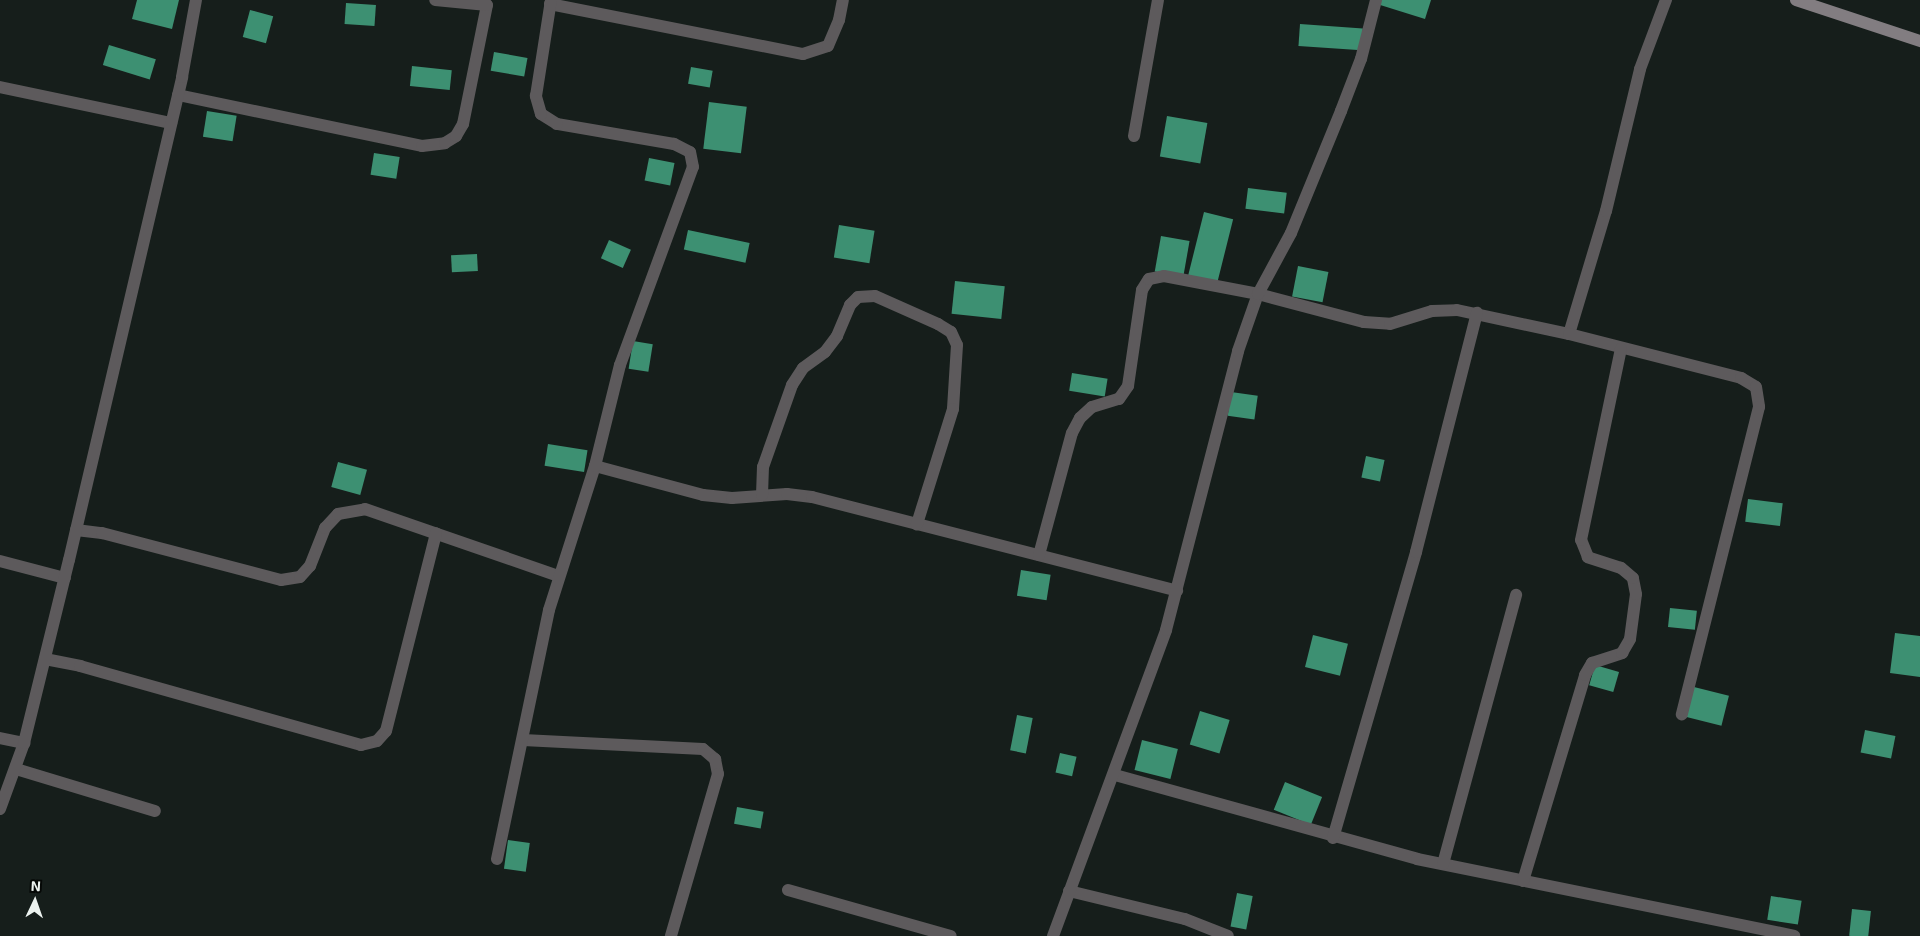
<!DOCTYPE html>
<html>
<head>
<meta charset="utf-8">
<style>
	body { margin:0 }
	#map { position:relative; width:1920px; height:936px; overflow:hidden; background:#161e1b; font-family:"Exo 2",sans-serif }
	div>[style] { position:absolute }
	.building>* { inset:0; background:#3d9072; transform-origin:0 0 }
	.street>* { height:12px; margin:-6px; padding:0 6px; transform-origin:6px; border-radius:6px; background:#5d5a5c }
	.secondary>* { height:12px; margin:-6px; padding:0 6px; transform-origin:6px; border-radius:6px; background:#827d81 }
	span { translate:-50% -50%; white-space:nowrap; text-align:center; line-height:1.15; -webkit-text-stroke:4px #050806; paint-order:stroke }
	.north { position:absolute; left:10px; top:876px; width:50px; height:50px; -webkit-text-stroke:4px #050806; paint-order:stroke; rotate:3deg; font-size:14px; font-weight:700; line-height:20px; text-align:center; color:#ecf2ef }
	.north::after { content:''; display:block; margin:auto; width:18px; height:22px; background:#ecf2ef; clip-path:polygon(50% 0,100% 100%,50% 72%,0 100%) }
</style>
</head>
<body>
<div id="map">
	<div class="building">
		<div style="clip-path:polygon(137px 0,179px 0,172px 29px,132px 19px)"></div>
		<div style="clip-path:polygon(1378px 0,1431px 0,1425px 19px,1377px 4px)"></div>
		<div style="left:346px;top:3px;width:30px;height:21px;rotate:4deg"></div>
		<div style="left:250px;top:10px;width:24px;height:28px;rotate:15deg"></div>
		<div style="left:1300px;top:24px;width:63px;height:22px;rotate:4deg"></div>
		<div style="left:109px;top:45px;width:49px;height:21px;rotate:17deg"></div>
		<div style="left:494px;top:52px;width:34px;height:19px;rotate:10deg"></div>
		<div style="left:412px;top:66px;width:40px;height:20px;rotate:6deg"></div>
		<div style="left:691px;top:67px;width:22px;height:17px;rotate:10deg"></div>
		<div style="left:709px;top:102px;width:38px;height:47px;rotate:7deg"></div>
		<div style="left:207px;top:111px;width:30px;height:26px;rotate:9deg"></div>
		<div style="left:1167px;top:116px;width:41px;height:41px;rotate:10deg"></div>
		<div style="left:374px;top:153px;width:26px;height:22px;rotate:9deg"></div>
		<div style="left:649px;top:158px;width:26px;height:23px;rotate:11deg"></div>
		<div style="left:1248px;top:188px;width:39px;height:21px;rotate:7deg"></div>
		<div style="left:1204px;top:212px;width:30px;height:65px;rotate:14deg"></div>
		<div style="left:839px;top:225px;width:36px;height:33px;rotate:9deg"></div>
		<div style="left:688px;top:230px;width:63px;height:20px;rotate:12deg"></div>
		<div style="left:1161px;top:236px;width:29px;height:36px;rotate:10deg"></div>
		<div style="left:609px;top:240px;width:24px;height:20px;rotate:24deg"></div>
		<div style="left:477px;top:254px;width:17px;height:26px;rotate:87deg"></div>
		<div style="left:1298px;top:266px;width:31px;height:31px;rotate:11deg"></div>
		<div style="left:955px;top:281px;width:50px;height:33px;rotate:6deg"></div>
		<div style="left:633px;top:341px;width:20px;height:28px;rotate:9deg"></div>
		<div style="left:1072px;top:373px;width:36px;height:18px;rotate:9deg"></div>
		<div style="left:1231px;top:392px;width:27px;height:24px;rotate:8deg"></div>
		<div style="left:548px;top:444px;width:40px;height:22px;rotate:9deg"></div>
		<div style="left:1366px;top:456px;width:19px;height:22px;rotate:12deg"></div>
		<div style="left:338px;top:462px;width:30px;height:26px;rotate:15deg"></div>
		<div style="left:1748px;top:499px;width:35px;height:23px;rotate:7deg"></div>
		<div style="left:1021px;top:570px;width:30px;height:26px;rotate:9deg"></div>
		<div style="left:1670px;top:608px;width:27px;height:19px;rotate:6deg"></div>
		<div style="clip-path:polygon(1895px 633px,1920px 636px,1920px 677px,1890px 673px)"></div>
		<div style="left:1313px;top:635px;width:36px;height:33px;rotate:14deg"></div>
		<div style="left:1595px;top:665px;width:25px;height:21px;rotate:16deg"></div>
		<div style="left:1694px;top:687px;width:36px;height:31px;rotate:14deg"></div>
		<div style="left:1200px;top:711px;width:31px;height:35px;rotate:17deg"></div>
		<div style="left:1017px;top:715px;width:16px;height:36px;rotate:11deg"></div>
		<div style="left:1865px;top:730px;width:31px;height:23px;rotate:11deg"></div>
		<div style="left:1142px;top:740px;width:37px;height:31px;rotate:14deg"></div>
		<div style="left:1060px;top:753px;width:17px;height:20px;rotate:13deg"></div>
		<div style="left:1285px;top:782px;width:40px;height:30px;rotate:22deg"></div>
		<div style="left:737px;top:807px;width:27px;height:17px;rotate:10deg"></div>
		<div style="left:508px;top:840px;width:22px;height:29px;rotate:8deg"></div>
		<div style="left:1237px;top:893px;width:16px;height:34px;rotate:11deg"></div>
		<div style="left:1771px;top:896px;width:31px;height:24px;rotate:9deg"></div>
		<div style="left:1852px;top:909px;width:19px;height:27px;rotate:6deg"></div>
	</div>
	<div class="street">
		<div style="left:550px;top:4px;width:258px;rotate:11.2deg"></div>
		<div style="left:803px;top:54px;width:26px;rotate:-18deg"></div>
		<div style="left:828px;top:46px;width:28px;rotate:-67deg"></div>
		<div style="left:839px;top:20px;width:20px;rotate:-79deg"></div>
		<div style="left:0;top:87px;width:175px;rotate:11.9deg"></div>
		<div style="left:178px;top:95px;width:249px;rotate:11.8deg"></div>
		<div style="left:422px;top:146px;width:23px;rotate:-7deg"></div>
		<div style="left:445px;top:143px;width:13px;rotate:-32deg"></div>
		<div style="left:456px;top:136px;width:14px;rotate:-60deg"></div>
		<div style="left:463px;top:124px;width:121px;rotate:-78.6deg"></div>
		<div style="left:487px;top:5px;width:52px;rotate:-174.5deg"></div>
		<div style="left:1134px;top:136px;width:138px;rotate:-80deg"></div>
		<div style="left:1569px;top:334px;width:128px;rotate:-73.3deg"></div>
		<div style="left:1606px;top:211px;width:146px;rotate:-76.5deg"></div>
		<div style="left:1640px;top:69px;width:74px;rotate:-69.4deg"></div>
		<div style="left:595px;top:466px;width:112px;rotate:15deg"></div>
		<div style="left:703px;top:495px;width:29px;rotate:6deg"></div>
		<div style="left:732px;top:498px;width:55px;rotate:-4.2deg"></div>
		<div style="left:787px;top:494px;width:25px;rotate:7deg"></div>
		<div style="left:812px;top:497px;width:377px;rotate:14.4deg"></div>
		<div style="left:762px;top:495px;width:28px;rotate:-88deg"></div>
		<div style="left:763px;top:467px;width:87px;rotate:-70.5deg"></div>
		<div style="left:792px;top:385px;width:20px;rotate:-57deg"></div>
		<div style="left:803px;top:368px;width:27px;rotate:-36deg"></div>
		<div style="left:825px;top:352px;width:20px;rotate:-53deg"></div>
		<div style="left:837px;top:336px;width:34px;rotate:-67deg"></div>
		<div style="left:850px;top:305px;width:11px;rotate:-45deg"></div>
		<div style="left:858px;top:297px;width:17px;rotate:-3deg"></div>
		<div style="left:875px;top:296px;width:69px;rotate:24deg"></div>
		<div style="left:938px;top:324px;width:15px;rotate:32deg"></div>
		<div style="left:951px;top:332px;width:14px;rotate:65deg"></div>
		<div style="left:957px;top:345px;width:64px;rotate:93.6deg"></div>
		<div style="left:953px;top:409px;width:121px;rotate:107.4deg"></div>
		<div style="left:76px;top:530px;width:26px;rotate:7deg"></div>
		<div style="left:102px;top:533px;width:185px;rotate:14.7deg"></div>
		<div style="left:281px;top:580px;width:19px;rotate:-9deg"></div>
		<div style="left:300px;top:577px;width:15px;rotate:-48deg"></div>
		<div style="left:310px;top:566px;width:41px;rotate:-68.5deg"></div>
		<div style="left:325px;top:528px;width:19px;rotate:-47deg"></div>
		<div style="left:338px;top:514px;width:27px;rotate:-10deg"></div>
		<div style="left:365px;top:509px;width:205px;rotate:19.1deg"></div>
		<div style="left:1039px;top:555px;width:126px;rotate:-74.9deg"></div>
		<div style="left:1072px;top:433px;width:17px;rotate:-62deg"></div>
		<div style="left:1080px;top:418px;width:16px;rotate:-43deg"></div>
		<div style="left:1092px;top:407px;width:28px;rotate:-17deg"></div>
		<div style="left:1119px;top:399px;width:16px;rotate:-55deg"></div>
		<div style="left:1128px;top:386px;width:97px;rotate:-81.7deg"></div>
		<div style="left:1142px;top:290px;width:13px;rotate:-58deg"></div>
		<div style="left:1149px;top:279px;width:15px;rotate:-11deg"></div>
		<div style="left:1164px;top:276px;width:96px;rotate:10.8deg"></div>
		<div style="left:1258px;top:294px;width:110px;rotate:14.8deg"></div>
		<div style="left:1364px;top:322px;width:26px;rotate:4deg"></div>
		<div style="left:1390px;top:324px;width:44px;rotate:-17.2deg"></div>
		<div style="left:1432px;top:311px;width:25px;rotate:-2deg"></div>
		<div style="left:1457px;top:310px;width:115px;rotate:12.1deg"></div>
		<div style="left:1569px;top:334px;width:178px;rotate:14.3deg"></div>
		<div style="left:1741px;top:378px;width:17px;rotate:31deg"></div>
		<div style="left:1756px;top:387px;width:20px;rotate:81deg"></div>
		<div style="left:1759px;top:407px;width:317px;rotate:104.1deg"></div>
		<div style="left:0;top:561px;width:67px;rotate:14.7deg"></div>
		<div style="left:45px;top:659px;width:36px;rotate:11deg"></div>
		<div style="left:80px;top:666px;width:292px;rotate:15.7deg"></div>
		<div style="left:361px;top:745px;width:16px;rotate:-14deg"></div>
		<div style="left:377px;top:741px;width:13px;rotate:-48deg"></div>
		<div style="left:386px;top:731px;width:204px;rotate:-75.8deg"></div>
		<div style="left:0;top:738px;width:25px;rotate:12deg"></div>
		<div style="left:523px;top:740px;width:180px;rotate:2.9deg"></div>
		<div style="left:703px;top:749px;width:16px;rotate:40deg"></div>
		<div style="left:715px;top:759px;width:15px;rotate:79deg"></div>
		<div style="left:718px;top:774px;width:169px;rotate:106.2deg"></div>
		<div style="left:16px;top:769px;width:145px;rotate:16.8deg"></div>
		<div style="left:1115px;top:775px;width:313px;rotate:15.5deg"></div>
		<div style="left:1417px;top:859px;width:385px;rotate:11.5deg"></div>
		<div style="left:0;top:809px;width:70px;rotate:-70deg"></div>
		<div style="left:24px;top:743px;width:188px;rotate:-76.2deg"></div>
		<div style="left:69px;top:560px;width:496px;rotate:-76.8deg"></div>
		<div style="left:182px;top:77px;width:78px;rotate:-79.7deg"></div>
		<div style="left:1333px;top:838px;width:298px;rotate:-73.8deg"></div>
		<div style="left:1416px;top:552px;width:247px;rotate:-75.7deg"></div>
		<div style="left:497px;top:859px;width:254px;rotate:-78.2deg"></div>
		<div style="left:549px;top:610px;width:151px;rotate:-72.3deg"></div>
		<div style="left:595px;top:466px;width:104px;rotate:-76.1deg"></div>
		<div style="left:620px;top:365px;width:211px;rotate:-69.8deg"></div>
		<div style="left:693px;top:167px;width:15px;rotate:-101deg"></div>
		<div style="left:690px;top:152px;width:18px;rotate:-153deg"></div>
		<div style="left:674px;top:144px;width:119px;rotate:-170.3deg"></div>
		<div style="left:557px;top:124px;width:19px;rotate:-148deg"></div>
		<div style="left:541px;top:114px;width:19px;rotate:-106deg"></div>
		<div style="left:536px;top:96px;width:97px;rotate:-81.1deg"></div>
		<div style="left:1443px;top:864px;width:279px;rotate:-74.8deg"></div>
		<div style="left:1523px;top:881px;width:215px;rotate:-73.2deg"></div>
		<div style="left:1585px;top:675px;width:14px;rotate:-60deg"></div>
		<div style="left:1592px;top:663px;width:32px;rotate:-18deg"></div>
		<div style="left:1622px;top:653px;width:16px;rotate:-60deg"></div>
		<div style="left:1630px;top:639px;width:45px;rotate:-82.4deg"></div>
		<div style="left:1636px;top:594px;width:16px;rotate:-101deg"></div>
		<div style="left:1633px;top:578px;width:16px;rotate:-140deg"></div>
		<div style="left:1621px;top:568px;width:35px;rotate:-162deg"></div>
		<div style="left:1588px;top:557px;width:18px;rotate:-112deg"></div>
		<div style="left:1581px;top:540px;width:195px;rotate:-78.2deg"></div>
		<div style="left:788px;top:890px;width:169px;rotate:15.8deg"></div>
		<div style="left:1069px;top:891px;width:119px;rotate:13.6deg"></div>
		<div style="left:1185px;top:919px;width:46px;rotate:21.6deg"></div>
		<div style="left:1053px;top:936px;width:326px;rotate:-69.7deg"></div>
		<div style="left:1166px;top:630px;width:288px;rotate:-75.5deg"></div>
		<div style="left:1238px;top:351px;width:60px;rotate:-70.7deg"></div>
		<div style="left:1258px;top:294px;width:69px;rotate:-61.6deg"></div>
		<div style="left:1291px;top:233px;width:132px;rotate:-67.7deg"></div>
		<div style="left:1341px;top:111px;width:56px;rotate:-69deg"></div>
		<div style="left:1361px;top:59px;width:61px;rotate:-75.7deg"></div>
	</div>
	<div class="secondary">
		<div style="left:1796px;top:0;width:131px;rotate:18.3deg"></div>
	</div>
	<div class="north">N</div>
</div>
</body>
</html>
